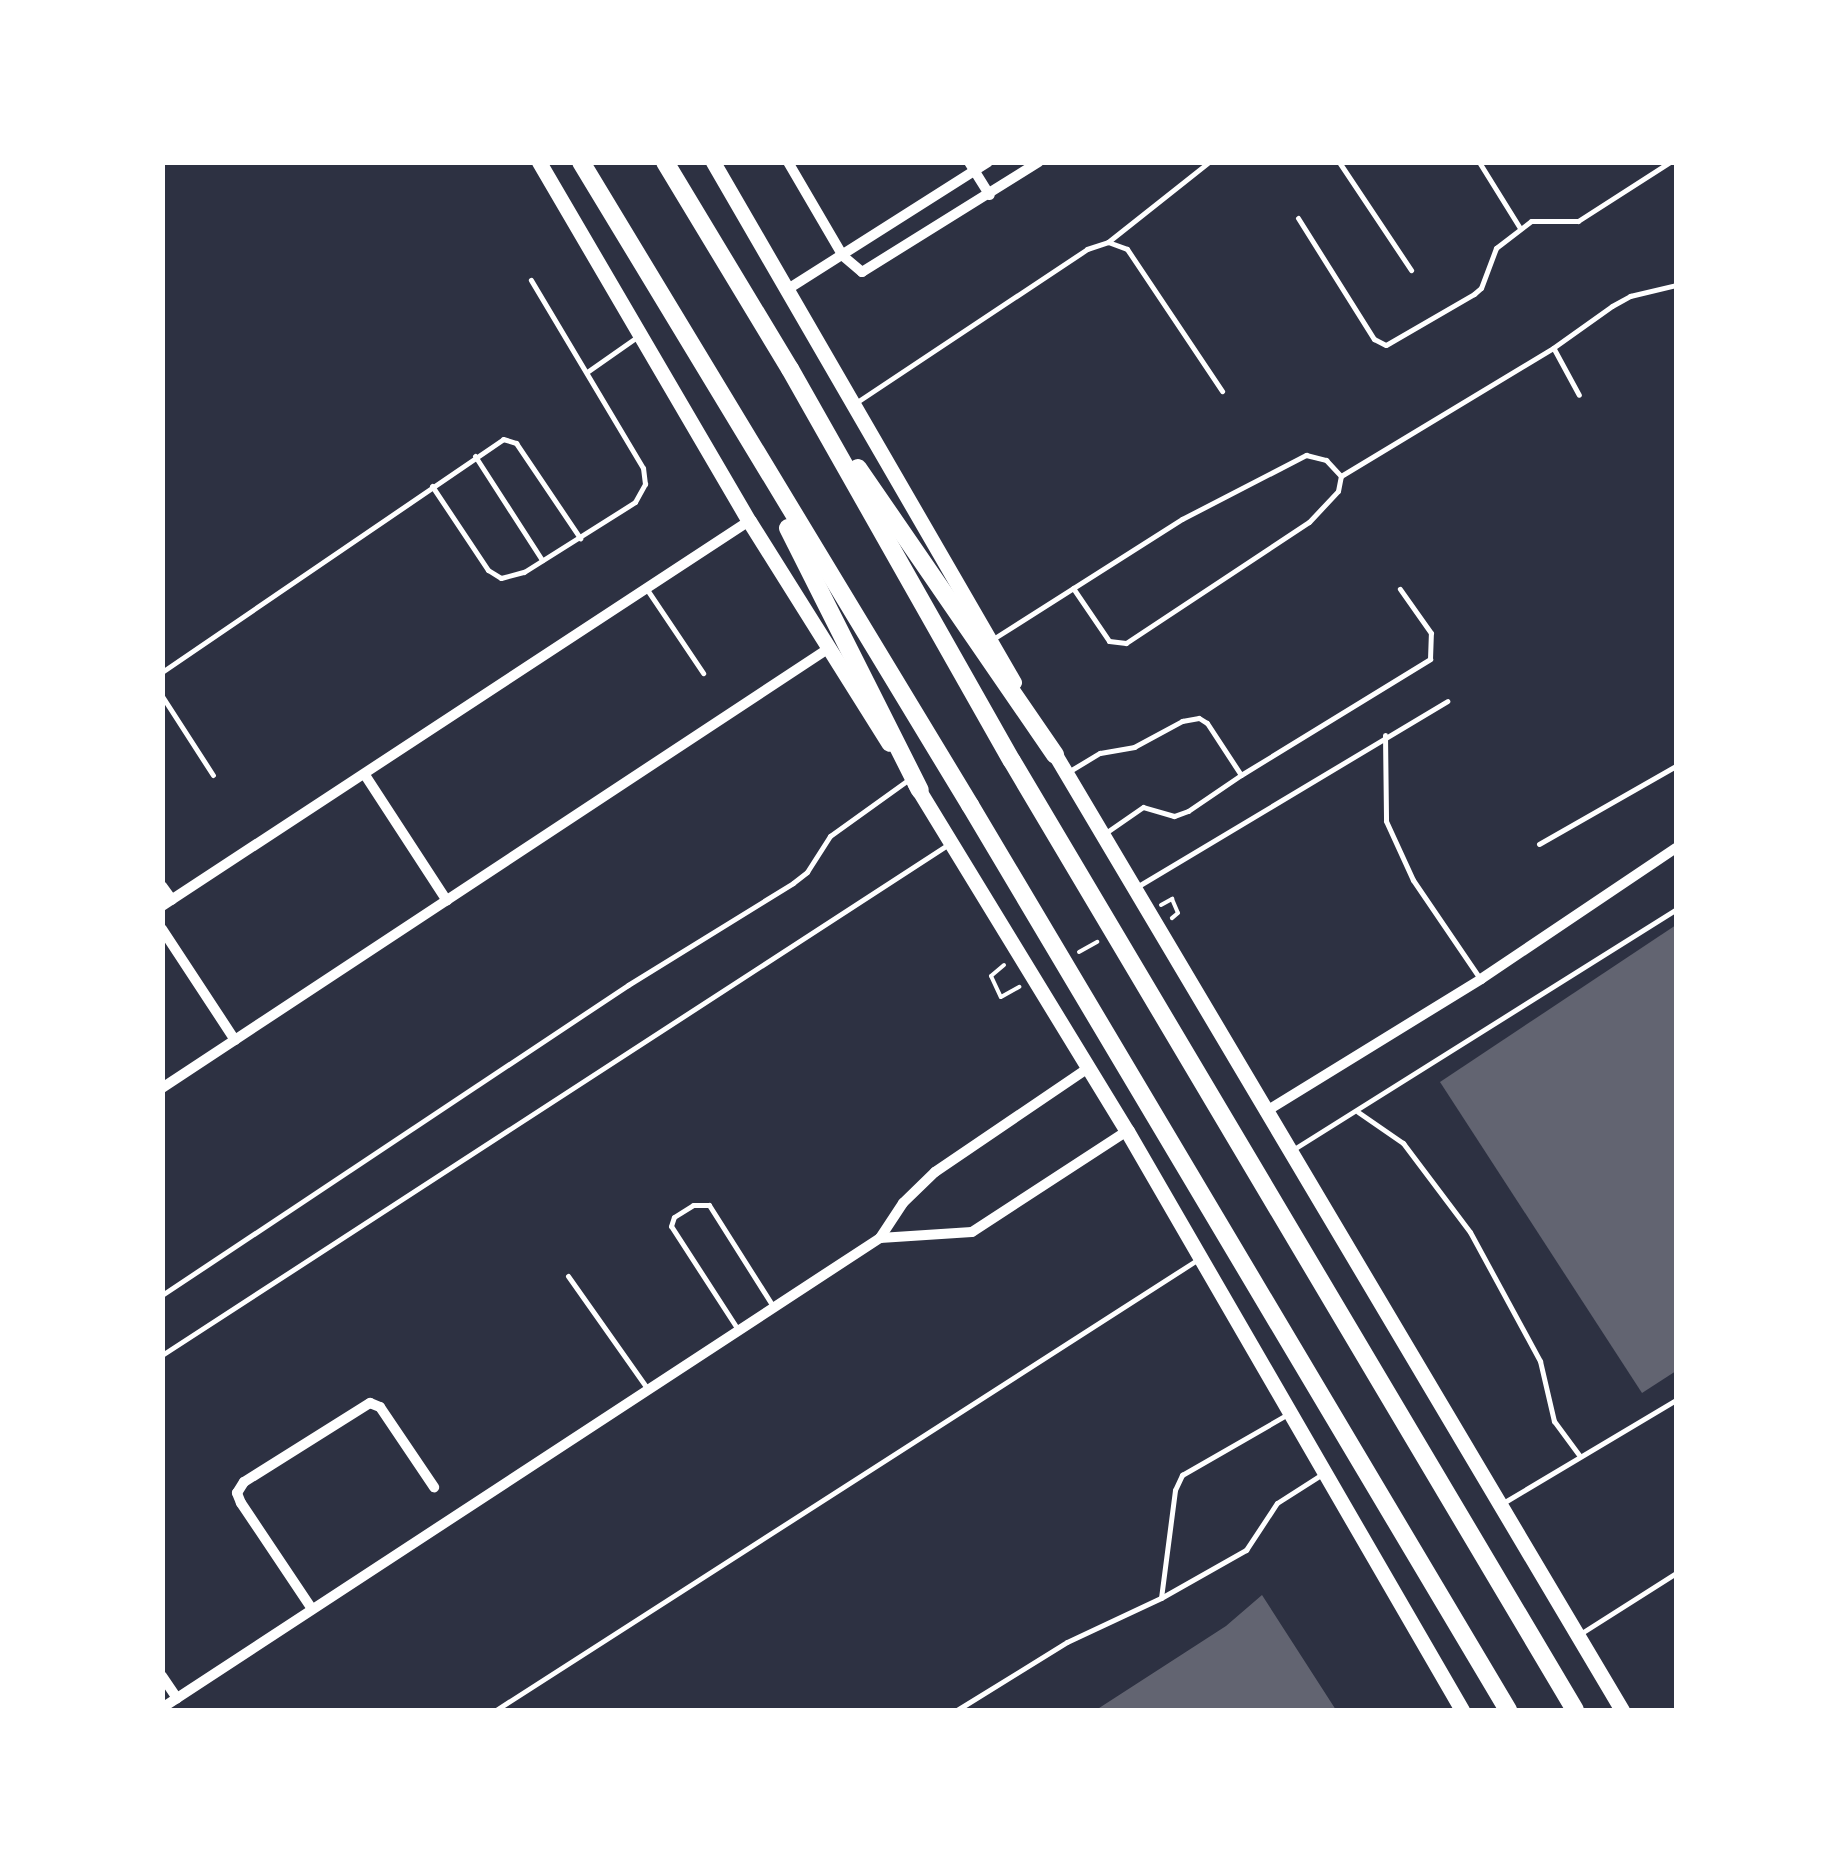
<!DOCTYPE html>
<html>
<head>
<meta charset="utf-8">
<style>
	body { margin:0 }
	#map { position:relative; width:1839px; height:1873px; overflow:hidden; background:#2d3142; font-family:"Source Sans 3",sans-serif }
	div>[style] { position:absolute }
	.building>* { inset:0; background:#626471 }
	.path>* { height:4px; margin:-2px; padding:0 2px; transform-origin:2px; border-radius:2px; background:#fff }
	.service>* { height:5px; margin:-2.5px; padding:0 2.5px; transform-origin:2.5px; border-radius:2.5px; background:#fff }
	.minor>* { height:10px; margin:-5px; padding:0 5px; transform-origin:5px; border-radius:5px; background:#fff }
	.secondary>* { height:15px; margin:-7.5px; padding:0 7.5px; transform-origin:7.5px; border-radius:7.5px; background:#fff }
	.trunk>* { height:18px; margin:-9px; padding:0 9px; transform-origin:9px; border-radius:9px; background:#fff }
	span { translate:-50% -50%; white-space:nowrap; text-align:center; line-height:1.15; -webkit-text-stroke:10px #fff; paint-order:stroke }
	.frame { position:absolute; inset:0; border:165px solid #fff; pointer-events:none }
</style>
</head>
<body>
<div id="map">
	<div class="building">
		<div style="clip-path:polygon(1676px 925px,1676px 1371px,1642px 1393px,1440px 1082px)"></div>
		<div style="clip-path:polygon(1262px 1595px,1336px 1710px,1096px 1710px,1226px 1626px)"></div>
	</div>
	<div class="path">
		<div style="left:1161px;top:905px;width:13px;rotate:-29deg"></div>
		<div style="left:1172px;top:899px;width:15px;rotate:67deg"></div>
		<div style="left:1178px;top:913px;width:8px;rotate:140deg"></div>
		<div style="left:1079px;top:952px;width:21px;rotate:-29deg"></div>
		<div style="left:1004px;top:965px;width:17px;rotate:140deg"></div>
		<div style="left:991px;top:976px;width:23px;rotate:65deg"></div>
		<div style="left:1001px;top:997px;width:21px;rotate:-29deg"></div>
	</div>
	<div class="service">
		<div style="left:1339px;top:162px;width:130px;rotate:56.3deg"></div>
		<div style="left:1479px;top:162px;width:78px;rotate:58.2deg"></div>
		<div style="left:1298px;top:218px;width:143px;rotate:57.9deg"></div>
		<div style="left:1374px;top:339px;width:13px;rotate:27deg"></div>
		<div style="left:1386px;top:345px;width:102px;rotate:-30.1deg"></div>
		<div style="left:1474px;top:294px;width:9px;rotate:-41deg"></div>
		<div style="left:1481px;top:288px;width:43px;rotate:-69.4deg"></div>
		<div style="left:1496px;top:248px;width:44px;rotate:-37.6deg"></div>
		<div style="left:1531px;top:221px;width:47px"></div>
		<div style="left:1578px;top:221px;width:109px;rotate:-32.7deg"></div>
		<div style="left:1108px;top:242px;width:129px;rotate:-38.4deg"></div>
		<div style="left:1554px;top:349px;width:52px;rotate:61.5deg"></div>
		<div style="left:587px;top:372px;width:61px;rotate:-35deg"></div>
		<div style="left:857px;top:402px;width:276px;rotate:-33.6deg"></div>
		<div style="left:1087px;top:249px;width:22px;rotate:-18deg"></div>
		<div style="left:1108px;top:242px;width:20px;rotate:20deg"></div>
		<div style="left:1127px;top:249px;width:171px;rotate:56.2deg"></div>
		<div style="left:475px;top:456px;width:124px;rotate:57.2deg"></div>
		<div style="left:432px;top:486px;width:101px;rotate:56.3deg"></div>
		<div style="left:488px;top:570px;width:15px;rotate:32deg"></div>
		<div style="left:501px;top:578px;width:24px;rotate:-15deg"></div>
		<div style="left:524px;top:572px;width:131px;rotate:-32.2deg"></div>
		<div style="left:635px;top:502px;width:21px;rotate:-61deg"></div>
		<div style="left:645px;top:484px;width:16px;rotate:-97deg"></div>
		<div style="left:643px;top:468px;width:219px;rotate:-120.8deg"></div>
		<div style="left:1073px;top:588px;width:64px;rotate:55.8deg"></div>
		<div style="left:1109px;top:641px;width:17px;rotate:7deg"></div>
		<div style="left:1126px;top:643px;width:219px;rotate:-33.5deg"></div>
		<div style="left:1309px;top:522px;width:42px;rotate:-46.9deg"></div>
		<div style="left:1338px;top:491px;width:15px;rotate:-79deg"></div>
		<div style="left:1341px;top:476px;width:248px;rotate:-31.1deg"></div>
		<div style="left:1553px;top:348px;width:72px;rotate:-35.4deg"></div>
		<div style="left:1612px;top:306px;width:21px;rotate:-29deg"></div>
		<div style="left:1630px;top:296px;width:47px;rotate:-13.4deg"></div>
		<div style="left:648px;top:591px;width:99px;rotate:56.1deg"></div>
		<div style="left:993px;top:639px;width:224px;rotate:-32.4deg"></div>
		<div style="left:1182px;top:519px;width:140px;rotate:-27.3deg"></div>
		<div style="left:1306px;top:455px;width:21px;rotate:14deg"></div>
		<div style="left:1326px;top:460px;width:22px;rotate:47deg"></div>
		<div style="left:162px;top:672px;width:413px;rotate:-34.3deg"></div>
		<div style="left:503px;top:439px;width:14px;rotate:17deg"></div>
		<div style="left:516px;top:443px;width:115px;rotate:56deg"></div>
		<div style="left:162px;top:696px;width:94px;rotate:57.2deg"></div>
		<div style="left:1385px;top:735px;width:86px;rotate:89.3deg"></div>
		<div style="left:1386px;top:821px;width:65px;rotate:65.4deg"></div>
		<div style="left:1413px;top:880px;width:117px;rotate:55.8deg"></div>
		<div style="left:1068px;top:772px;width:37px;rotate:-31deg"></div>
		<div style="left:1100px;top:753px;width:35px;rotate:-10deg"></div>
		<div style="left:1134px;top:747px;width:55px;rotate:-28.4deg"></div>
		<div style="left:1182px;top:721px;width:17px;rotate:-10deg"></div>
		<div style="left:1199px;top:718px;width:9px;rotate:32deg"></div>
		<div style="left:1207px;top:723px;width:62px;rotate:56.8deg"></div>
		<div style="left:1241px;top:775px;width:64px;rotate:145.8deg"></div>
		<div style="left:1188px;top:811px;width:15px;rotate:160deg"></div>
		<div style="left:1174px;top:816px;width:32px;rotate:-164deg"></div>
		<div style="left:1143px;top:807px;width:47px;rotate:145.3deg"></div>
		<div style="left:1241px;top:775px;width:222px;rotate:-31.5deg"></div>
		<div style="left:1430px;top:659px;width:26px;rotate:-88deg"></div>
		<div style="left:1431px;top:633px;width:54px;rotate:-125.2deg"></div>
		<div style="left:1539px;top:844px;width:158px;rotate:-29.7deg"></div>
		<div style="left:1135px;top:888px;width:364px;rotate:-30.9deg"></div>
		<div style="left:1358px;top:1112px;width:55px;rotate:34.6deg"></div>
		<div style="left:1403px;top:1143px;width:111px;rotate:53deg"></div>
		<div style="left:1470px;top:1232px;width:147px;rotate:61.5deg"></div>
		<div style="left:1540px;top:1361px;width:62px;rotate:76.9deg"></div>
		<div style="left:1554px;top:1421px;width:42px;rotate:53.7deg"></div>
		<div style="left:1294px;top:1149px;width:451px;rotate:-32.1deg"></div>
		<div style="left:568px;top:1276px;width:137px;rotate:54.8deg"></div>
		<div style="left:162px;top:1295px;width:560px;rotate:-33.63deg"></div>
		<div style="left:628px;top:985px;width:194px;rotate:-31.7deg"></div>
		<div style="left:793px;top:883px;width:18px;rotate:-38deg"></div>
		<div style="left:807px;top:872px;width:43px;rotate:-57.4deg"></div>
		<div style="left:830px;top:836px;width:96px;rotate:-35.7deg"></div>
		<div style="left:737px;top:1328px;width:121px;rotate:-122.9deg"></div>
		<div style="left:671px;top:1226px;width:9px;rotate:-72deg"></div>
		<div style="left:674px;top:1217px;width:22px;rotate:-32deg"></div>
		<div style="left:693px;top:1205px;width:16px"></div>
		<div style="left:709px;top:1205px;width:122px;rotate:57.7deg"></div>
		<div style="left:162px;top:1355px;width:938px;rotate:-33deg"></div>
		<div style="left:1503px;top:1503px;width:201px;rotate:-30.8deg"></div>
		<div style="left:1161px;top:1598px;width:109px;rotate:-82.6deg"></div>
		<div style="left:1175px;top:1490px;width:17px;rotate:-65deg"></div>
		<div style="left:1182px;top:1475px;width:122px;rotate:-29.9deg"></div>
		<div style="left:1580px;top:1634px;width:114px;rotate:-32.4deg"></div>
		<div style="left:496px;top:1710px;width:833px;rotate:-32.7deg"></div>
		<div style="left:957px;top:1710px;width:129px;rotate:-31.7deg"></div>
		<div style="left:1067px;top:1642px;width:104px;rotate:-25.1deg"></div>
		<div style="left:1161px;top:1598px;width:98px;rotate:-29.5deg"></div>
		<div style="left:1246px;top:1550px;width:56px;rotate:-56.6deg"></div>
		<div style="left:1277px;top:1503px;width:56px;rotate:-32.6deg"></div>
	</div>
	<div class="minor">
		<div style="left:788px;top:162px;width:109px;rotate:59.7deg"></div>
		<div style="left:843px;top:256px;width:25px;rotate:40deg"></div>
		<div style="left:862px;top:272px;width:208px;rotate:-31.9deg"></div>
		<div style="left:969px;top:162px;width:39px;rotate:58deg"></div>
		<div style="left:788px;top:289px;width:237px;rotate:-32.4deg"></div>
		<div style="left:365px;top:775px;width:150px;rotate:56.9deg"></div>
		<div style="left:162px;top:886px;width:17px;rotate:54deg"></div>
		<div style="left:162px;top:906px;width:702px;rotate:-33.26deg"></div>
		<div style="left:162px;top:929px;width:133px;rotate:56.7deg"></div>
		<div style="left:162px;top:1088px;width:799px;rotate:-33.41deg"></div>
		<div style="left:1265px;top:1112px;width:254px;rotate:-31.6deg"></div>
		<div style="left:1481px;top:979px;width:235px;rotate:-33.9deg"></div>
		<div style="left:880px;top:1238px;width:92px;rotate:-3.7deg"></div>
		<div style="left:972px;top:1232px;width:185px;rotate:-33.1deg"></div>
		<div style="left:312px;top:1609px;width:128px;rotate:-123.8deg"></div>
		<div style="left:241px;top:1503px;width:11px;rotate:-112deg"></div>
		<div style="left:237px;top:1493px;width:13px;rotate:-58deg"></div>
		<div style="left:244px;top:1482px;width:149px;rotate:-32.1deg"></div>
		<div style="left:370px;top:1403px;width:11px;rotate:22deg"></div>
		<div style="left:380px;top:1407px;width:97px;rotate:56deg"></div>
		<div style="left:162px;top:1676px;width:27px;rotate:56deg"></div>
		<div style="left:162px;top:1708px;width:858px;rotate:-33.21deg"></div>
		<div style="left:880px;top:1238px;width:42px;rotate:-56.7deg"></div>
		<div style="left:903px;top:1203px;width:45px;rotate:-44.1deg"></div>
		<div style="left:935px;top:1172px;width:185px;rotate:-34.2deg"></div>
	</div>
	<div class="secondary">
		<div style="left:539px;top:162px;width:416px;rotate:59.7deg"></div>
		<div style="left:749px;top:521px;width:263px;rotate:57.9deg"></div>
		<div style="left:713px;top:162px;width:601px;rotate:59.94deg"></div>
		<div style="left:1050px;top:746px;width:1121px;rotate:59.32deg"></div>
		<div style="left:915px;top:784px;width:407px;rotate:58.6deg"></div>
		<div style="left:1127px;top:1131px;width:669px;rotate:59.95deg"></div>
	</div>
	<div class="trunk">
		<div style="left:581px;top:162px;width:752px;rotate:58.83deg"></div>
		<div style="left:970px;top:805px;width:1053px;rotate:59.27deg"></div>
		<div style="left:665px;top:162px;width:242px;rotate:58.9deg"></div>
		<div style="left:790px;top:369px;width:450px;rotate:60.5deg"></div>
		<div style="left:1012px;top:761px;width:1103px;rotate:59.32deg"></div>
		<div style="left:858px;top:468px;width:348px;rotate:55.5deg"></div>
		<div style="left:788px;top:528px;width:293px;rotate:63.3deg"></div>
	</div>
	<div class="frame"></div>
</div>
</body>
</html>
